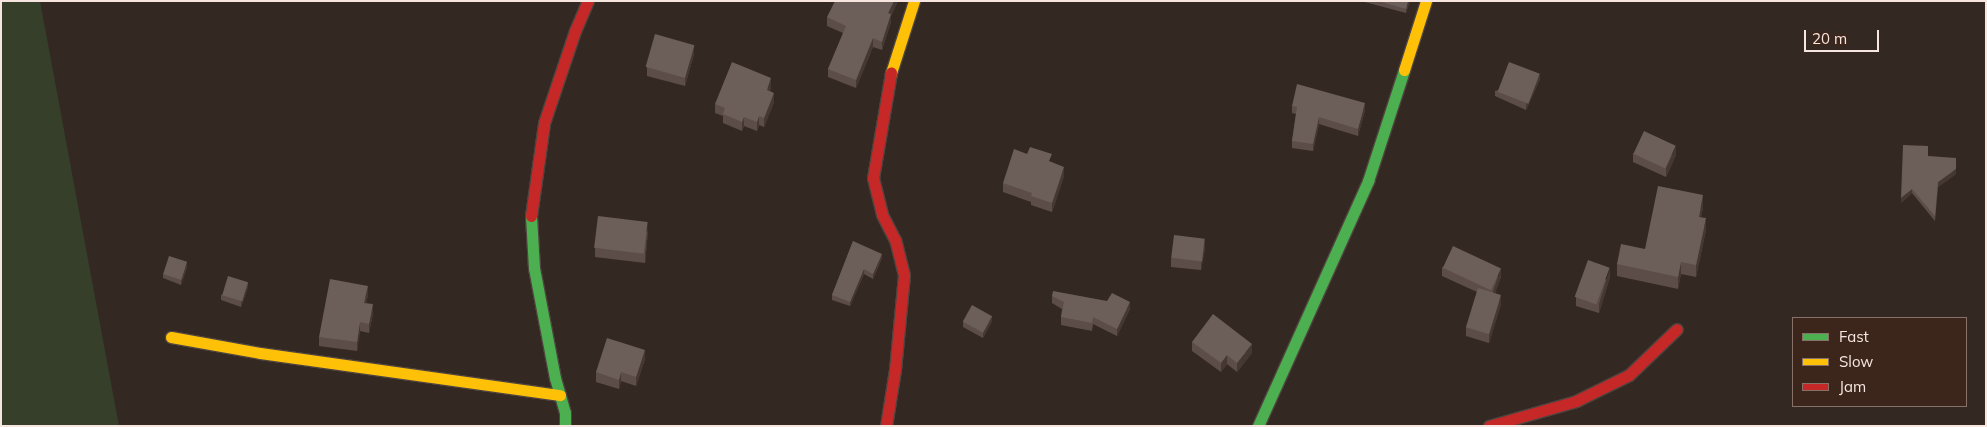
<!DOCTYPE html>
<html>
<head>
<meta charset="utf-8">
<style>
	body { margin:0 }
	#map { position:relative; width:1987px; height:427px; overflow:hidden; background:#342823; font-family:Mulish,sans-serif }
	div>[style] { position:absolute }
	.green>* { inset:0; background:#353f2a }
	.roads { filter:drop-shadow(1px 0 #4f443f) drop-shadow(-1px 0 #4f443f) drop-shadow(0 1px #4f443f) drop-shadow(0 -1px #4f443f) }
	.fast>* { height:11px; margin:-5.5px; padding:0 5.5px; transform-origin:5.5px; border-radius:5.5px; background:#4caf50 }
	.slow>* { height:11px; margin:-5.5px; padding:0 5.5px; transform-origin:5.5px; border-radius:5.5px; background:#ffc107 }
	.jam>* { height:11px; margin:-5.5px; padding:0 5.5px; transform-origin:5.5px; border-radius:5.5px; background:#c62828 }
	.wall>* { inset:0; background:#5c4d48 }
	.shaded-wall>* { inset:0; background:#453833 }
	.building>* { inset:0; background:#6c5e59; transform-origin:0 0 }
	span { translate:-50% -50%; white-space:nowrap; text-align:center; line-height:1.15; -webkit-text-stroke:4.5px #3c251b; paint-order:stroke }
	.frame { position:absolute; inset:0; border:2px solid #f6e6df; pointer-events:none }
	.legend { position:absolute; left:1792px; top:317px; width:175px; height:90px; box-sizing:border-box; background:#3c251b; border:1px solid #867269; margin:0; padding:6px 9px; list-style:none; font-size:15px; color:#f6e6df }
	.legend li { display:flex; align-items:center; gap:10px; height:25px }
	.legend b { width:25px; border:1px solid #867269 }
	.scale { position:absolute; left:1804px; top:30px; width:75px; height:22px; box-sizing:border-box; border:2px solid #f6e6df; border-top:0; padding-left:6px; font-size:15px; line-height:18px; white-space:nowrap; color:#f6e6df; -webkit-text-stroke:4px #3c251b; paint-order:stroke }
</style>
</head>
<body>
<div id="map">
	<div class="green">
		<div style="clip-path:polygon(1px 1px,40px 1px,119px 426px,1px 426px)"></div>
	</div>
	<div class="roads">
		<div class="fast">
			<div style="left:531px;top:216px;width:52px;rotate:86.7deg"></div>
			<div style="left:534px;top:268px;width:112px;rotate:79.2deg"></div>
			<div style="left:555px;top:378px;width:36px;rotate:74deg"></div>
			<div style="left:565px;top:413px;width:13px;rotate:90deg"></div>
			<div style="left:1258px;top:426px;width:269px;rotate:-65.8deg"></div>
			<div style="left:1368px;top:181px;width:117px;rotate:-72deg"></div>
		</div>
		<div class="slow">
			<div style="left:1404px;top:70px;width:72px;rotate:-72.3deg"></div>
			<div style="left:891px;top:73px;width:76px;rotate:-72.3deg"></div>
			<div style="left:171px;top:337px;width:90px;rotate:10.2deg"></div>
			<div style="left:260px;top:353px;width:303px;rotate:8deg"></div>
		</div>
		<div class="jam">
			<div style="left:531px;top:216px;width:94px;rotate:-82deg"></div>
			<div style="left:544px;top:123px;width:97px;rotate:-71.4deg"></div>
			<div style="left:575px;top:31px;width:33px;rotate:-67deg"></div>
			<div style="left:886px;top:426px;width:57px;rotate:-80.9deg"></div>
			<div style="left:895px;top:370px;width:95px;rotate:-84.6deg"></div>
			<div style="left:904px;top:275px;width:36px;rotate:-104deg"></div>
			<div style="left:895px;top:240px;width:29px;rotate:-117deg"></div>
			<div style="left:882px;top:214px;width:37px;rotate:-104deg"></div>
			<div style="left:873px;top:178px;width:107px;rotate:-80.3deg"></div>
			<div style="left:1489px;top:426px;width:91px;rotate:-16deg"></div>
			<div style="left:1576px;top:401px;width:59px;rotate:-26.1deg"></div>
			<div style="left:1629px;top:375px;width:66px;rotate:-43.8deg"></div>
		</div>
	</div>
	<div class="wall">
		<div style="clip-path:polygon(897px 1px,897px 3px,891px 16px,891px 22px,882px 50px,873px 47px,856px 88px,828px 77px,828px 69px,843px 33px,827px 26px,827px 17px)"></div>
		<div style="clip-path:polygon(1361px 1px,1410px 1px,1406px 13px)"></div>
		<div style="clip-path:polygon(694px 54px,685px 86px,647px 76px,647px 67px)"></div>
		<div style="clip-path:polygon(1540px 79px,1526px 110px,1495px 96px,1495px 91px)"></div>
		<div style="clip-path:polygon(771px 87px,770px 91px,774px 102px,764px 127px,759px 125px,757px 131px,744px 126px,742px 131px,723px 123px,723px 116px,715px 113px,715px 104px)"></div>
		<div style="clip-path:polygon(1292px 106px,1365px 110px,1358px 136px,1319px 124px,1313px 151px,1292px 148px,1292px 141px,1296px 114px,1292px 113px)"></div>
		<div style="clip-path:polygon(1633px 153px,1676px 155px,1666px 177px,1633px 162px)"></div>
		<div style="clip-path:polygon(1928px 156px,1956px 174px,1938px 187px,1935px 221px,1912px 193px,1901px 203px)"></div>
		<div style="clip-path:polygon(1052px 162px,1064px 176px,1052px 212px,1031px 205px,1031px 202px,1003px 192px,1003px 183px)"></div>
		<div style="clip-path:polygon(1703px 207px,1701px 217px,1706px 230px,1696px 277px,1681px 274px,1678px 289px,1617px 276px,1617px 264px,1645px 249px)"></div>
		<div style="clip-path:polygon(648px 231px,645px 263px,595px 257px,595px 248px)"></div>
		<div style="clip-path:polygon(853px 241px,882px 258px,873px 279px,864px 274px,850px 306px,832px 300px,832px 295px)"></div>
		<div style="clip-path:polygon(1205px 248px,1201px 270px,1171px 267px,1171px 258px)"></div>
		<div style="clip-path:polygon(187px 267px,181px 285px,163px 278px,163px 274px)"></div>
		<div style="clip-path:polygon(1442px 267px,1501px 277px,1495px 293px,1501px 304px,1489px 343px,1466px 336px,1466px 327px,1477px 292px,1442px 276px)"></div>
		<div style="clip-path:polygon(1610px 277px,1599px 313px,1576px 306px,1576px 297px)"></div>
		<div style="clip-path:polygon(248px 287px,241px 307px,221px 300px,221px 295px)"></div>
		<div style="clip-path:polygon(368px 295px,366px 303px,373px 313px,369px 333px,360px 331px,357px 351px,319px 346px,319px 337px)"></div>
		<div style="clip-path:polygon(1052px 296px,1130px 309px,1117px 336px,1093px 324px,1092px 331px,1061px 325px,1061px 317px,1062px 309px,1052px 303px)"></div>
		<div style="clip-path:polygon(992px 321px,983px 338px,963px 327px,963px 322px)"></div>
		<div style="clip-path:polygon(1192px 342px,1252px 353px,1237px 372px,1227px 364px,1221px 372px,1192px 351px)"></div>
		<div style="clip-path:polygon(645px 359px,636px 386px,621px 381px,619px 389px,596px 382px,596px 372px)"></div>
	</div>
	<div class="shaded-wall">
		<div style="clip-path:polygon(894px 1px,897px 1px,897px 3px,891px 16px,891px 22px,882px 50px,882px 42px,888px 13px)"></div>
		<div style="clip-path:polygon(1408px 1px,1410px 1px,1406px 13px,1406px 9px)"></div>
		<div style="clip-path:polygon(873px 38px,873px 47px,856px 88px,856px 80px)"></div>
		<div style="clip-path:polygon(694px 45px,694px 54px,685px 86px,685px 77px)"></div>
		<div style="clip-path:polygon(1540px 74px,1540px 79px,1526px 110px,1526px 105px)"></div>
		<div style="clip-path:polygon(771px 78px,771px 87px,767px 99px,767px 90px)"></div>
		<div style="clip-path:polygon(774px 93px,774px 102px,764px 127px,764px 118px)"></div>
		<div style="clip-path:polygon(1365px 103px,1365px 110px,1358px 136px,1358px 129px)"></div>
		<div style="clip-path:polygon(759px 116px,759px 125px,757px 131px,757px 122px)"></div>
		<div style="clip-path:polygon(744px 117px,744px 126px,742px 131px,742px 122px)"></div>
		<div style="clip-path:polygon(1319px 117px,1319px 124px,1313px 151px,1313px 144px)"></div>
		<div style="clip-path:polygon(1676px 146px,1676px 155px,1666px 177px,1666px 168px)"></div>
		<div style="clip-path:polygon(1064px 167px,1064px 176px,1052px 212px,1052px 203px)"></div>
		<div style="clip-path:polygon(1956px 169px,1956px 174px,1938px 187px,1935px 221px,1938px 182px)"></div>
		<div style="clip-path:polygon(1912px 189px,1912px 193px,1901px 203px,1901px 198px)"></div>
		<div style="clip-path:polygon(1703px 195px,1703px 207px,1699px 229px,1699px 217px)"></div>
		<div style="clip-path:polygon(1706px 218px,1706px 230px,1696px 277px,1696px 265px)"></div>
		<div style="clip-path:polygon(648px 222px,648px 231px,645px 263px,645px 254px)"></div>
		<div style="clip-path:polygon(1205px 239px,1205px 248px,1201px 270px,1201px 261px)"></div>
		<div style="clip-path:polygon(882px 254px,882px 258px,873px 279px,873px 274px)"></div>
		<div style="clip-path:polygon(187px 262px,187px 267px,181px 285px,181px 280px)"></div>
		<div style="clip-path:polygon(1681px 262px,1681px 274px,1678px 289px,1678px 277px)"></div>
		<div style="clip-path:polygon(1501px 268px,1501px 277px,1493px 300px,1493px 291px)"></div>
		<div style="clip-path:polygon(1610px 268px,1610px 277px,1599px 313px,1599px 304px)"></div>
		<div style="clip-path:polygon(864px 269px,864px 274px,850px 306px,850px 302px)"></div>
		<div style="clip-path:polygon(248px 282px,248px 287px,241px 307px,241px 302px)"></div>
		<div style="clip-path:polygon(368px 286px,368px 295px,364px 312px,364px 303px)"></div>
		<div style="clip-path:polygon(1501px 295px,1501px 304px,1489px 343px,1489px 334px)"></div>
		<div style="clip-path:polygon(1130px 302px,1130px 309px,1117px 336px,1117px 329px)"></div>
		<div style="clip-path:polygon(373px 304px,373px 313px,369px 333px,369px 324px)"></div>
		<div style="clip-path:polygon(992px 316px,992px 321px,983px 338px,983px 333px)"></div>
		<div style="clip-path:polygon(360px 322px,360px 331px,357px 351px,357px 342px)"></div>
		<div style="clip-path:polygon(1252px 344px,1252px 353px,1237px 372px,1237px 363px)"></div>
		<div style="clip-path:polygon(645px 350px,645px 359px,636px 386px,636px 377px)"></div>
		<div style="clip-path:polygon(1227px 355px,1227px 364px,1221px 372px,1221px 363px)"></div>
		<div style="clip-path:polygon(621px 372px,621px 381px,619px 389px,619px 380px)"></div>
	</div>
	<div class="building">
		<div style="clip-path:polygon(835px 1px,894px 1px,888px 13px,891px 14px,882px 42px,873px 38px,856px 80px,828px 69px,846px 26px,827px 17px)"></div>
		<div style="clip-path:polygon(1378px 1px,1408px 1px,1406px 9px)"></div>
		<div style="left:655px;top:34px;width:41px;height:34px;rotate:16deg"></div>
		<div style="clip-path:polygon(732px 62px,771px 78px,767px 90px,774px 93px,764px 118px,759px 116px,757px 122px,744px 117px,742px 122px,723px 114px,725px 108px,715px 104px)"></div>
		<div style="left:1509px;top:62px;width:33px;height:32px;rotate:21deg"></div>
		<div style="clip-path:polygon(1297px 84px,1365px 103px,1358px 129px,1319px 117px,1313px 144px,1292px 141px,1297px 107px,1292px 106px)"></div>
		<div style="left:1644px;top:131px;width:35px;height:25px;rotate:25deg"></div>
		<div style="clip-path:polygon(1903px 145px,1928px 146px,1928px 156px,1956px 158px,1956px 169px,1938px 182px,1935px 216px,1912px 189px,1901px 198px)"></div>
		<div style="clip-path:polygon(1030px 147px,1052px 154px,1049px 161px,1064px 167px,1052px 203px,1031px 196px,1032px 193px,1003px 183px,1014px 149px,1027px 154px)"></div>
		<div style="clip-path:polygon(1658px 186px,1703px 195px,1699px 217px,1706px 218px,1696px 265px,1681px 262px,1678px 277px,1617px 264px,1621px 244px,1645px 249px)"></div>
		<div style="left:598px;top:216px;width:50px;height:32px;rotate:7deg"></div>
		<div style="left:1174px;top:235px;width:31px;height:23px;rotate:7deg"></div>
		<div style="clip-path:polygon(853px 241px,882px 254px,873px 274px,864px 269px,850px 302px,832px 295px)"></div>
		<div style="left:1453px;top:246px;width:53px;height:24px;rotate:25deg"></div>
		<div style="left:169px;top:256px;width:19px;height:19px;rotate:18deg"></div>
		<div style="left:1588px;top:260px;width:23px;height:39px;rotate:20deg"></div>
		<div style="left:228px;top:276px;width:21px;height:20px;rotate:17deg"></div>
		<div style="clip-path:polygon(330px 279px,368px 286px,364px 303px,373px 304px,369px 324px,360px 322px,357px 342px,319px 337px)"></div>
		<div style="left:1478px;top:288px;width:24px;height:41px;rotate:17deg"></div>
		<div style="clip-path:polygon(1053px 291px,1107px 301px,1112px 293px,1130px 302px,1117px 329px,1093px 317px,1092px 323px,1061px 317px,1064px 302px,1052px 296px)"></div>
		<div style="left:972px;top:305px;width:23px;height:19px;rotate:29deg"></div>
		<div style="clip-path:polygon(1213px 314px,1252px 344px,1237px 363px,1227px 355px,1221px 363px,1192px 342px)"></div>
		<div style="clip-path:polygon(607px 338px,645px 350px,636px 377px,621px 372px,619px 380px,596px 372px)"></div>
	</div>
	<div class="frame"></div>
	<ul class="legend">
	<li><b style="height:6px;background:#4caf50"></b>Fast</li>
	<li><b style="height:6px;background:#ffc107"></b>Slow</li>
	<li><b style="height:6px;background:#c62828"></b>Jam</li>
	</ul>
	<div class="scale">20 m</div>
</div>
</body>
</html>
